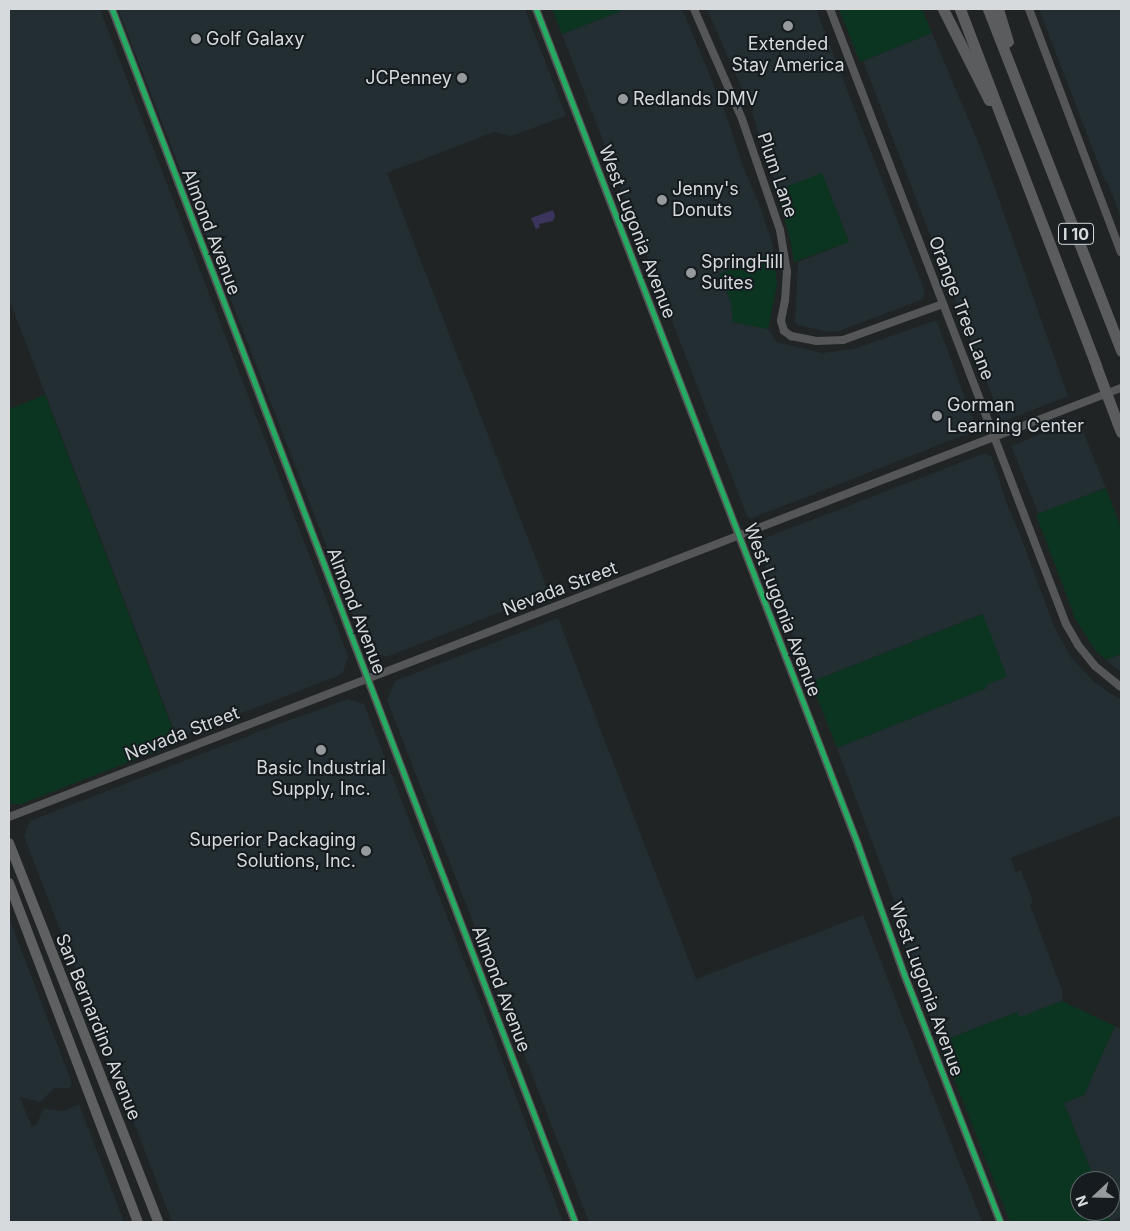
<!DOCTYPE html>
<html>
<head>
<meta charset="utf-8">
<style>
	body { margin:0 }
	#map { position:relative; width:1130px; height:1231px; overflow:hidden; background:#202425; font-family:Inter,sans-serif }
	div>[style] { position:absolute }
	.built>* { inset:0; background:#232e32; transform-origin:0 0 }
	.green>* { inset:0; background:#0b3520 }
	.water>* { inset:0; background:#3b355d }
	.minor>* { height:8px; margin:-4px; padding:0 4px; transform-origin:4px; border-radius:4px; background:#555657 }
	.major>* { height:10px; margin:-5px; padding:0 5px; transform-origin:5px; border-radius:5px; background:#5e6061 }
	.highway>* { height:11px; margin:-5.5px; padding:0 5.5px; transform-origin:5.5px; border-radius:5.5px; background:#5b5c5d }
	.highway-bridge>* { height:11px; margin:-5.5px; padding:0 5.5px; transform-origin:5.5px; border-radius:5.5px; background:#5b5c5d }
	.cycleway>* { height:5px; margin:-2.5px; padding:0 2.5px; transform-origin:2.5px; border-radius:2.5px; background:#26ab63 }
	.dots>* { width:14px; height:14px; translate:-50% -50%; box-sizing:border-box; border:2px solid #151b1e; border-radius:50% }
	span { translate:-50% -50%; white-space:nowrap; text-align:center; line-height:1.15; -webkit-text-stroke:4px #151b1e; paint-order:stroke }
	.shield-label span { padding:1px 4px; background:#151b1e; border:1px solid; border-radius:4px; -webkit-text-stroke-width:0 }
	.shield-label { font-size:16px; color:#d6dadc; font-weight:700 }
	.poi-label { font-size:18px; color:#d6dadc }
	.left { translate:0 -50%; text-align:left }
	.right { translate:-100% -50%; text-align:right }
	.street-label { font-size:18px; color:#d6dadc }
	.frame { position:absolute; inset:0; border:10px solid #d6dadc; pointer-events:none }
	.north { position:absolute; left:1070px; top:1171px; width:50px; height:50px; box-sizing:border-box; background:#151b1e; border:1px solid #62676a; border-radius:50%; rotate:249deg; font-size:14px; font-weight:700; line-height:20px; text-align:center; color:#d6dadc }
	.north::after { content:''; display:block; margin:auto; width:18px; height:22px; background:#969a9c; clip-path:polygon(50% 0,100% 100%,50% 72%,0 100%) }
</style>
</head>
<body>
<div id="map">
	<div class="built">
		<div style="clip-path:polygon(9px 9px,100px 9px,348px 656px,343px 672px,338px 676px,177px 738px,9px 299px)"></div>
		<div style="clip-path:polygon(118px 9px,525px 9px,566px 116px,511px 136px,494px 132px,387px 173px,549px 593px,386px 657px,366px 648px)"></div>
		<div style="clip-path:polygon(620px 9px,682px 9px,726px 114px,742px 164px,759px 204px,773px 245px,773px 253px,719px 274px,731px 303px,734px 322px,768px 329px,776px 342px,822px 353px,854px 349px,934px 321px,937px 322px,977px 430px,750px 519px,747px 516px,562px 34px,621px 11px)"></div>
		<div style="clip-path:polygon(707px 9px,816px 9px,925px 292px,923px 299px,839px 331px,828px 332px,798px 325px,795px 322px,798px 262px,849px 242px,822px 174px,778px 190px,750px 107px)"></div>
		<div style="clip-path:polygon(1039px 9px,1121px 9px,1121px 217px,1107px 181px,1105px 181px)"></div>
		<div style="clip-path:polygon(932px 33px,981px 149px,1068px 396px,1004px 421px,1001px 419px,863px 61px)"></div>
		<div style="left:1078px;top:419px;width:74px;height:72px;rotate:68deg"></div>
		<div style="clip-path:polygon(985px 453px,991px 456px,998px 475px,1006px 502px,1017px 527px,1054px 626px,1070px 656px,1095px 683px,1121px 700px,1121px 815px,1011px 858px,1016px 872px,1021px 870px,1033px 902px,1030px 905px,1062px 990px,1062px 1001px,1020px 1018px,1017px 1012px,940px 1042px,892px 910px,895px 903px,837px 748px,987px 688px,982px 614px,811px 682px,758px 547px,760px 540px)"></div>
		<div style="clip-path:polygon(558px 618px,696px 979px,863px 915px,982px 1222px,589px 1222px,387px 700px,395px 681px)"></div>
		<div style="clip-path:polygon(1121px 654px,1121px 672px,1106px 660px)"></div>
		<div style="clip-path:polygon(348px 699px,364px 704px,479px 998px,563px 1222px,172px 1222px,24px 836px,30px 821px,276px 725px)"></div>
		<div style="clip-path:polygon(9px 918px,72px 1083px,70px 1088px,54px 1088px,40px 1102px,20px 1097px,26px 1113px,32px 1127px,36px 1125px,44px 1109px,65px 1111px,79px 1104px,124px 1222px,9px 1222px)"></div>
		<div style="clip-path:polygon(1115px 1026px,1121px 1029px,1121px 1217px,1110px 1221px,1106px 1211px,1110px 1211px,1110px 1181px,1095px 1181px,1064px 1103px,1084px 1095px)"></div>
	</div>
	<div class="green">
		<div style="clip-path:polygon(552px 9px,620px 9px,621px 11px,562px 34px)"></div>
		<div style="clip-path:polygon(839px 9px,922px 9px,932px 33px,860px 62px)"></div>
		<div style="clip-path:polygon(822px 173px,849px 242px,794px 262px,790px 238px,776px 191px)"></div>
		<div style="clip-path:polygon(773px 253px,777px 284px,768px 329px,733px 322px,731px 303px,719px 274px)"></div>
		<div style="clip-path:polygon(45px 395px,178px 743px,21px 804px,10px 804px,9px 409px)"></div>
		<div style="clip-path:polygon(1106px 488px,1121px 528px,1121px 654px,1106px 660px,1095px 650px,1075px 618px,1038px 520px,1037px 514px)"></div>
		<div style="clip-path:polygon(983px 614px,1007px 677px,986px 685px,987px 688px,837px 748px,811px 682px)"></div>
		<div style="clip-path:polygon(1062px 1001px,1115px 1026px,1084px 1095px,1064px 1103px,1095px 1181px,1080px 1181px,1080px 1211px,1106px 1211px,1110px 1221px,1010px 1222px,940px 1042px,1017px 1012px,1020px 1017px)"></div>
	</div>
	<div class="water">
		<div style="clip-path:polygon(553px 210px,555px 216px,553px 221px,539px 224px,540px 227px,536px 229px,531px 218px)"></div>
	</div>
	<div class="minor">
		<div style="left:112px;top:9px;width:1298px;rotate:69.11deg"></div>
		<div style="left:536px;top:9px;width:896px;rotate:68.93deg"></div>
		<div style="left:858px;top:845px;width:137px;rotate:70.4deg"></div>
		<div style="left:904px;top:974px;width:266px;rotate:68.8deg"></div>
		<div style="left:694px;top:9px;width:120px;rotate:66.4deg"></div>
		<div style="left:742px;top:119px;width:117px;rotate:71.1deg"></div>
		<div style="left:780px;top:230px;width:43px;rotate:80.5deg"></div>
		<div style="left:787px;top:272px;width:28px;rotate:94deg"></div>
		<div style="left:785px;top:300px;width:21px;rotate:101deg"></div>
		<div style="left:781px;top:321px;width:10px;rotate:73deg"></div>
		<div style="left:784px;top:331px;width:9px;rotate:36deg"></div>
		<div style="left:791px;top:336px;width:26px;rotate:11deg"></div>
		<div style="left:817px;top:341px;width:26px;rotate:-2deg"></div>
		<div style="left:843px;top:340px;width:106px;rotate:-19.8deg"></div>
		<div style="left:830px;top:9px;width:659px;rotate:69.01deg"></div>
		<div style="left:1066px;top:624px;width:24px;rotate:60deg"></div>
		<div style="left:1078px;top:645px;width:27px;rotate:51deg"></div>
		<div style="left:1095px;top:666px;width:33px;rotate:39deg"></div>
		<div style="left:1029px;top:9px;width:260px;rotate:69.3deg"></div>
		<div style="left:9px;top:817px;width:1192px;rotate:-21.1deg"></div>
	</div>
	<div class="major">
		<div style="left:9px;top:843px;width:407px;rotate:68.5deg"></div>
		<div style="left:9px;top:883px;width:363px;rotate:69.2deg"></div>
	</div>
	<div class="highway">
		<div style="left:943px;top:9px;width:102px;rotate:63.2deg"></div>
		<div style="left:960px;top:9px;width:382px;rotate:69.1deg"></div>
		<div style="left:988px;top:9px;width:367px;rotate:68.7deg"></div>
		<div style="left:998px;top:9px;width:34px;rotate:73deg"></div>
		<div style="left:1117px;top:422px;width:11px;rotate:68deg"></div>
	</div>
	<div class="highway-bridge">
		<div style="left:1096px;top:366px;width:60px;rotate:69.4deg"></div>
	</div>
	<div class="cycleway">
		<div style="left:112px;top:9px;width:1298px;rotate:69.11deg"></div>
		<div style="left:536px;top:9px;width:896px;rotate:68.93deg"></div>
		<div style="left:858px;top:845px;width:137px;rotate:70.4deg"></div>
		<div style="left:904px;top:974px;width:266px;rotate:68.8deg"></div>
	</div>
	<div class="dots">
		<div style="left:788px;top:26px;background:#969a9c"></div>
		<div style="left:196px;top:39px;background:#969a9c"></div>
		<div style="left:462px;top:78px;background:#969a9c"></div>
		<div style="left:623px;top:99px;background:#969a9c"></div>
		<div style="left:662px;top:200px;background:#969a9c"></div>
		<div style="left:691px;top:273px;background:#969a9c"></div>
		<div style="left:937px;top:416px;background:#969a9c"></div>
		<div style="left:321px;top:750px;background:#969a9c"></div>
		<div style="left:366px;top:851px;background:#969a9c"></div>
	</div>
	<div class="shield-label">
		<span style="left:1076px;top:234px">I 10</span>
	</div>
	<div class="poi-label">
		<span class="left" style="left:206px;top:39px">Golf Galaxy</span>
		<span style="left:788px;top:55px">Extended<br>Stay America</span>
		<span class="right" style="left:452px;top:78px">JCPenney</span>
		<span class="left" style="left:633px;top:99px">Redlands DMV</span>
		<span class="left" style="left:672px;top:200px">Jenny's<br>Donuts</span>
		<span class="left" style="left:701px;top:273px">SpringHill<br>Suites</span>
		<span class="left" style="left:947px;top:416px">Gorman<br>Learning Center</span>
		<span style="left:321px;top:779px">Basic Industrial<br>Supply, Inc.</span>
		<span class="right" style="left:356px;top:851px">Superior Packaging<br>Solutions, Inc.</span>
	</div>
	<div class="street-label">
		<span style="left:777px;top:175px;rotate:71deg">Plum Lane</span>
		<span style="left:211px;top:232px;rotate:69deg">Almond Avenue</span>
		<span style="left:637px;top:232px;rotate:69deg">West Lugonia Avenue</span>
		<span style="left:961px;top:308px;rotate:69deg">Orange Tree Lane</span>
		<span style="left:560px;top:589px;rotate:-21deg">Nevada Street</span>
		<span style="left:782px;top:610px;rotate:69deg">West Lugonia Avenue</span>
		<span style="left:356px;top:611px;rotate:69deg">Almond Avenue</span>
		<span style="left:182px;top:734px;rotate:-21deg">Nevada Street</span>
		<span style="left:501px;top:989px;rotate:69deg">Almond Avenue</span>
		<span style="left:926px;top:989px;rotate:70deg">West Lugonia Avenue</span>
		<span style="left:98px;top:1027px;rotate:68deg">San Bernardino Avenue</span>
	</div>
	<div class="frame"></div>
	<div class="north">N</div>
</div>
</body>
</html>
